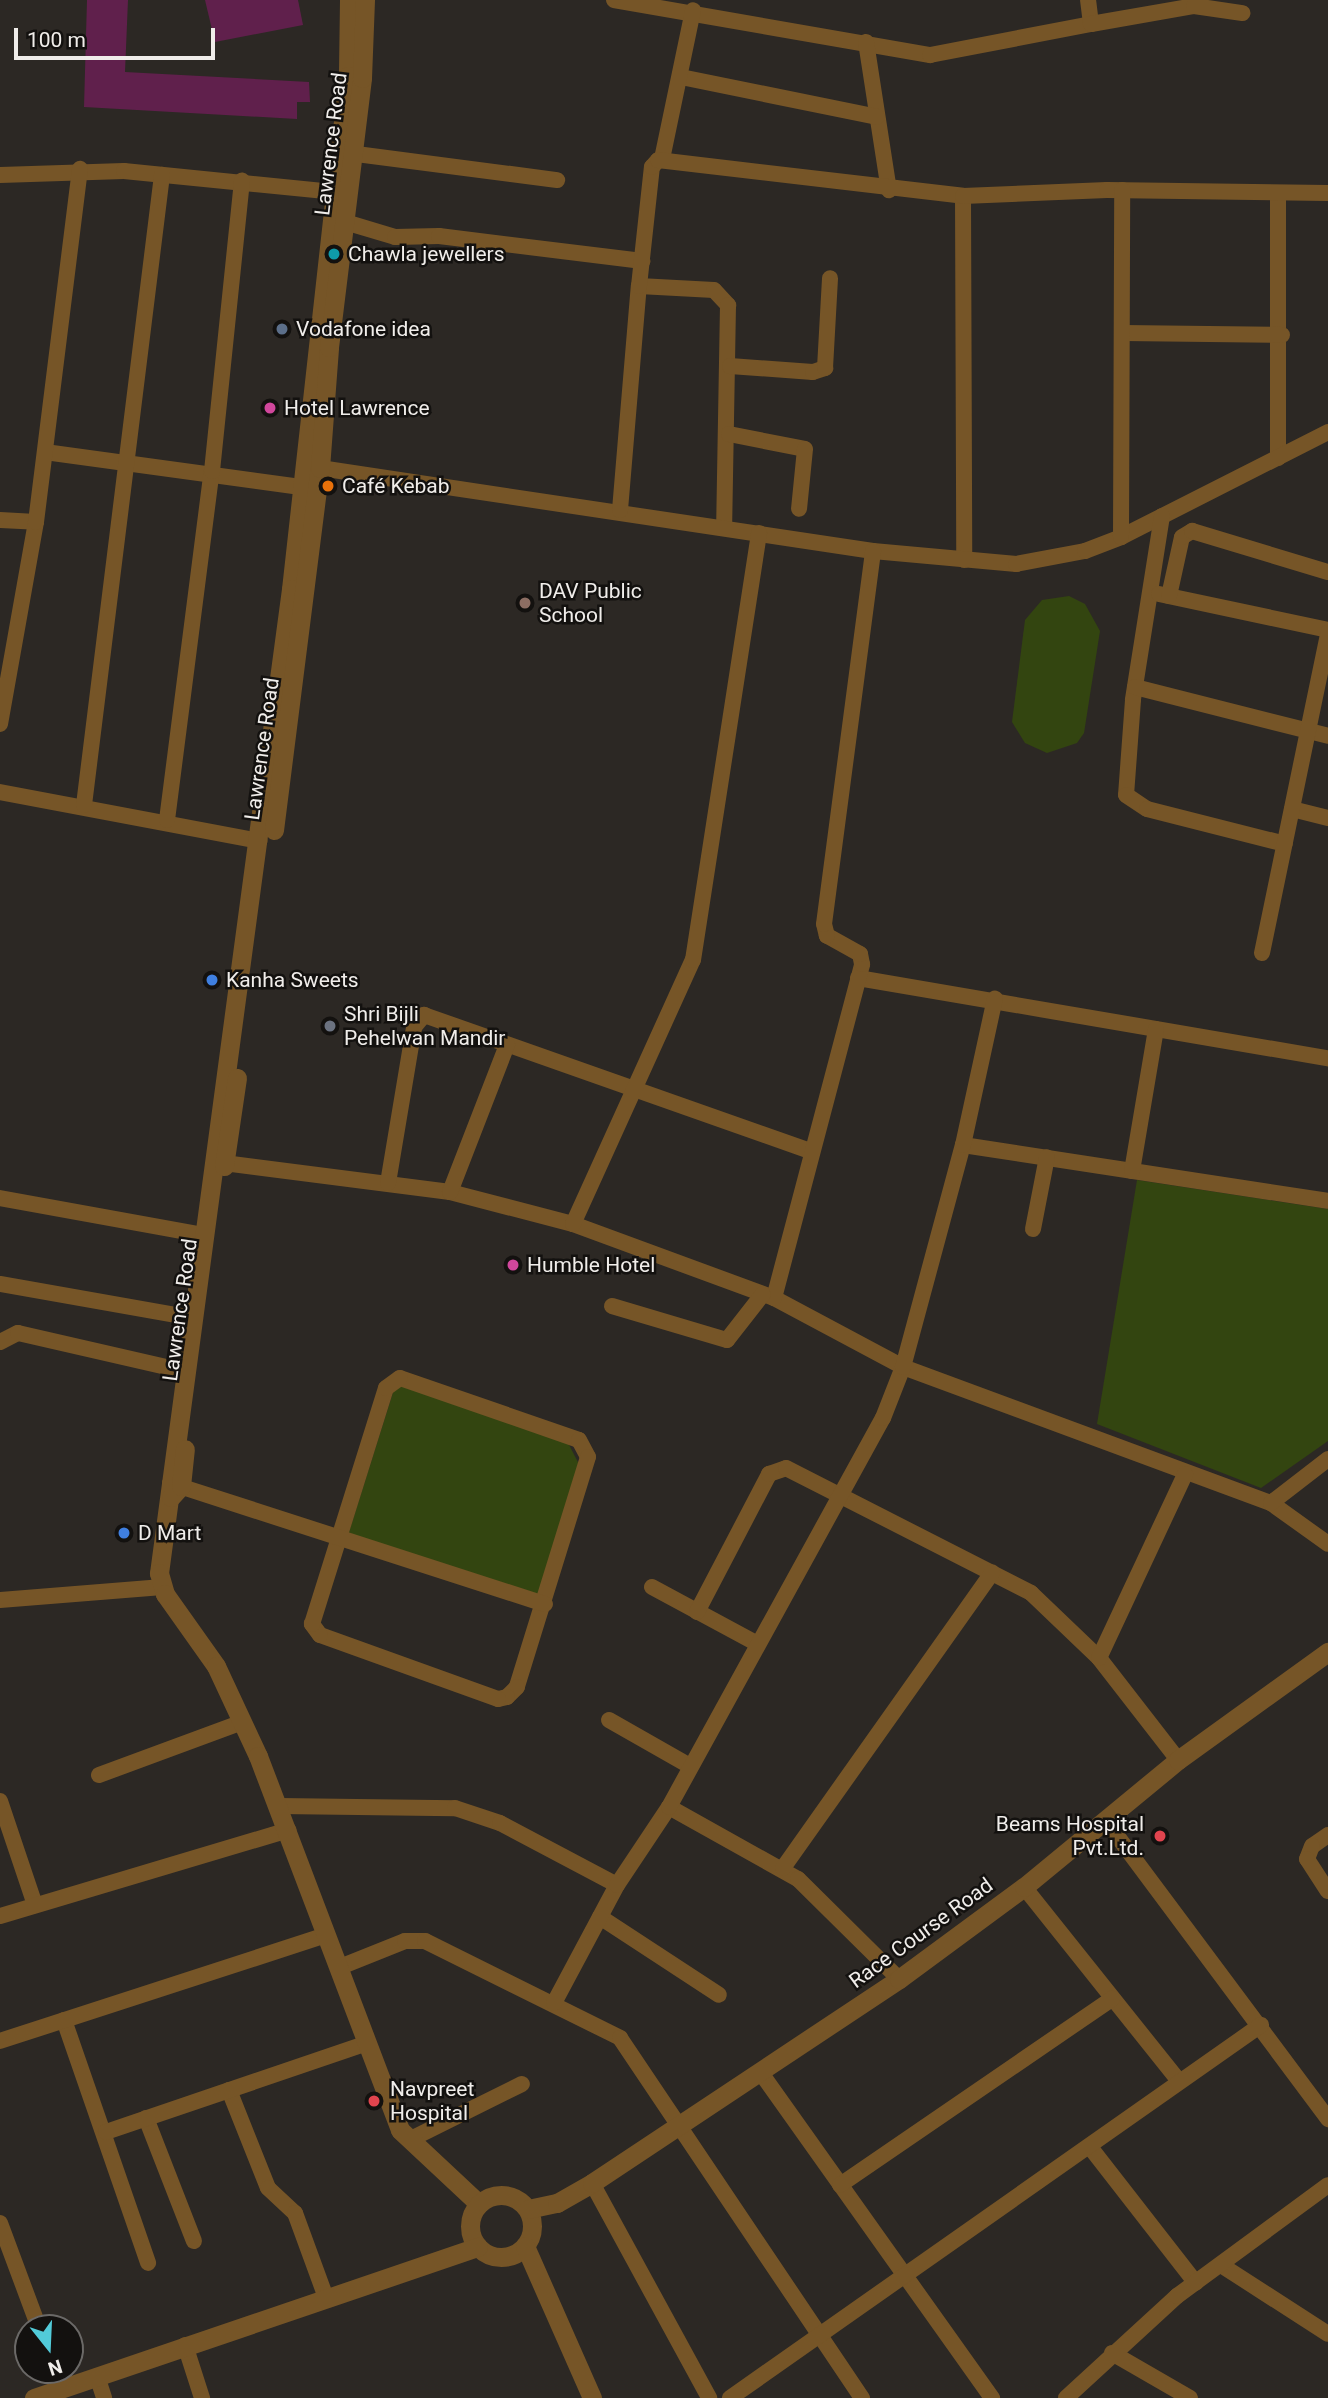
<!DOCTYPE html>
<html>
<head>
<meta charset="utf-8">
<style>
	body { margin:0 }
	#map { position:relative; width:1328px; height:2398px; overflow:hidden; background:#2c2824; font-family:Roboto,sans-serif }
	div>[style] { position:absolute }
	.green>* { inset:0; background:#334510 }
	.building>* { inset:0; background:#60204c }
	.minor>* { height:16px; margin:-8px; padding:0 8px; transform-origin:8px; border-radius:8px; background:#765527 }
	.tertiary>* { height:19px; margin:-9.5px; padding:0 9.5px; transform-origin:9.5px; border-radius:9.5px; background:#765527 }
	.tertiary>.ring { margin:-9.5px; padding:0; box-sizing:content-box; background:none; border:19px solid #765527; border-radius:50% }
	.dots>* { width:19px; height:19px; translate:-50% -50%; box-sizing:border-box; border:4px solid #13110f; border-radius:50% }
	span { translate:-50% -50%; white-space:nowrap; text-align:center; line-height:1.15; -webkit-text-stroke:5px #13110f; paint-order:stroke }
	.street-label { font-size:21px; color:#f0edea }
	.poi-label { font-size:21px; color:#f0edea }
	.left { translate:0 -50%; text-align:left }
	.right { translate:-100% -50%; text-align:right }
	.north { position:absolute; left:14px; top:2314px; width:70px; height:70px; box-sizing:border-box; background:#13110f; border:2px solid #6b6967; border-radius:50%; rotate:162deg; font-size:19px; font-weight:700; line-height:28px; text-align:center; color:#f0edea }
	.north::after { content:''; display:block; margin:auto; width:24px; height:32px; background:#52cbd9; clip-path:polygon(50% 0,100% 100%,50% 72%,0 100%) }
	.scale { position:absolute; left:14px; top:28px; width:201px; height:32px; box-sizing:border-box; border:4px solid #f0edea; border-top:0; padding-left:9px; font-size:21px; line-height:24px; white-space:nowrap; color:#f0edea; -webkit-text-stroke:5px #13110f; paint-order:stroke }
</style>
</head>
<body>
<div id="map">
	<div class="green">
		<div style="clip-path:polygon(1069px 596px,1085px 604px,1100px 631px,1084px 733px,1077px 743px,1047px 753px,1025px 743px,1012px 722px,1025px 620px,1042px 600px)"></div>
		<div style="clip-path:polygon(1137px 1180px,1328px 1209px,1328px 1441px,1261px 1488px,1097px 1424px)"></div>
		<div style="clip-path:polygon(396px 1383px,566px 1439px,581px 1468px,541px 1595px,348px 1535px)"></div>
	</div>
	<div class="building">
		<div style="clip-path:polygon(87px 0,128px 0,125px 72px,309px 82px,310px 102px,297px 102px,297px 119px,84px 107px)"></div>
		<div style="clip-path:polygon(205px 0,298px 0,303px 25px,215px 42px)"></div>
	</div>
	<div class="minor">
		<div style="left:614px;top:0;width:321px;rotate:9.9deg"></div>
		<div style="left:930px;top:55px;width:164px;rotate:-10.9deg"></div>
		<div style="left:1091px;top:24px;width:24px;rotate:-97deg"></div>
		<div style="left:1091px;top:24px;width:105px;rotate:-9.9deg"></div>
		<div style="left:1194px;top:6px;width:49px;rotate:8.3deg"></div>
		<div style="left:866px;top:42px;width:150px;rotate:81.2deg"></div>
		<div style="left:681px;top:77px;width:200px;rotate:11.5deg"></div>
		<div style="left:341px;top:152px;width:218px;rotate:7.4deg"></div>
		<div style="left:662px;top:159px;width:152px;rotate:-78.2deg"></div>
		<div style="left:0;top:175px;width:124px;rotate:-1.8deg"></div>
		<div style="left:124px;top:171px;width:210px;rotate:5.7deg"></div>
		<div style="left:1278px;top:193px;width:265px;rotate:90deg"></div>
		<div style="left:963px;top:196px;width:364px;rotate:89.8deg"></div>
		<div style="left:345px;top:222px;width:52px;rotate:16.7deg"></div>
		<div style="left:395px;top:237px;width:44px;rotate:-1.3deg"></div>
		<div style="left:439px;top:236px;width:205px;rotate:7deg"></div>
		<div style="left:639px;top:286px;width:75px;rotate:3.1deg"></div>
		<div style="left:714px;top:290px;width:21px;rotate:47deg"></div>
		<div style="left:728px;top:305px;width:222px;rotate:91deg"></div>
		<div style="left:1123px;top:333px;width:159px;rotate:0.7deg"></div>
		<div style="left:730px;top:366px;width:83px;rotate:4.1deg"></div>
		<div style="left:813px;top:372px;width:13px;rotate:-18deg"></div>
		<div style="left:825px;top:368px;width:90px;rotate:-86.8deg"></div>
		<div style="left:729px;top:434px;width:77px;rotate:11.2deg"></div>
		<div style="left:805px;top:449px;width:60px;rotate:95.7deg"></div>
		<div style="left:45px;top:452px;width:258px;rotate:7.8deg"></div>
		<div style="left:320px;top:468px;width:559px;rotate:8.54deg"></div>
		<div style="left:873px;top:551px;width:144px;rotate:5.2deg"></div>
		<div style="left:1016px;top:564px;width:70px;rotate:-10.7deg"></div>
		<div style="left:1085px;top:551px;width:39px;rotate:-21deg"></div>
		<div style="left:1121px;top:537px;width:232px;rotate:-26.9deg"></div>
		<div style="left:620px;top:510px;width:225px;rotate:-85.2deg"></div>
		<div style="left:639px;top:286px;width:120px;rotate:-83.8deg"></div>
		<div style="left:652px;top:167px;width:9px;rotate:-49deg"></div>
		<div style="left:658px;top:160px;width:307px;rotate:6.7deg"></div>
		<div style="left:963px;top:196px;width:144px;rotate:-2.4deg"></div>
		<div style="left:1107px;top:190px;width:221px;rotate:0.8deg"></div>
		<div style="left:1162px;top:516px;width:186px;rotate:99deg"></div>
		<div style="left:1133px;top:700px;width:95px;rotate:94.2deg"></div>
		<div style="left:1126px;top:795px;width:25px;rotate:34deg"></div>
		<div style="left:1147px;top:809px;width:142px;rotate:14.2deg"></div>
		<div style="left:0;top:520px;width:36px;rotate:3deg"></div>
		<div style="left:1121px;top:537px;width:347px;rotate:-89.8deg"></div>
		<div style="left:1159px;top:594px;width:173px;rotate:12deg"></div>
		<div style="left:1169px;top:596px;width:60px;rotate:-77.6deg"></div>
		<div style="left:1182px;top:537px;width:12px;rotate:-31deg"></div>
		<div style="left:1192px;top:531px;width:142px;rotate:16.8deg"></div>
		<div style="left:1135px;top:687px;width:199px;rotate:14.2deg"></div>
		<div style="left:0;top:724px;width:205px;rotate:-79.9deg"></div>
		<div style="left:36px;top:522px;width:356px;rotate:-82.9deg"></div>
		<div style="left:0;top:792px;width:264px;rotate:10.7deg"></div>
		<div style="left:84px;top:805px;width:635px;rotate:-82.94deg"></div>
		<div style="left:1292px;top:809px;width:37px;rotate:14deg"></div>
		<div style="left:167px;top:820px;width:352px;rotate:-82.7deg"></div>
		<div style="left:212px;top:471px;width:292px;rotate:-84.1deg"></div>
		<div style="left:1262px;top:953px;width:327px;rotate:-78.3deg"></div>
		<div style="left:858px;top:978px;width:477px;rotate:9.7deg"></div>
		<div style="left:963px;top:1145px;width:369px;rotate:8.7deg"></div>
		<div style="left:224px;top:1163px;width:228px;rotate:7.3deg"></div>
		<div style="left:450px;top:1192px;width:127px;rotate:14.6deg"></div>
		<div style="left:573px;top:1224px;width:214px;rotate:20.2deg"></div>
		<div style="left:774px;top:1298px;width:146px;rotate:28.1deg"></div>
		<div style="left:903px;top:1367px;width:392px;rotate:20.3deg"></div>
		<div style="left:1271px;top:1503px;width:70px;rotate:35.7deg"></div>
		<div style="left:1132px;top:1171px;width:144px;rotate:-80.4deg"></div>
		<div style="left:388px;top:1183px;width:158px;rotate:-80.5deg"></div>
		<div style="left:414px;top:1027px;width:16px;rotate:-50deg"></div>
		<div style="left:424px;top:1015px;width:409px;rotate:19.4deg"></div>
		<div style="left:450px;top:1192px;width:158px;rotate:-68.8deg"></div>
		<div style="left:0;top:1198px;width:206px;rotate:10.3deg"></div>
		<div style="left:573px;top:1224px;width:290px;rotate:-65.6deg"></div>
		<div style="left:693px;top:960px;width:432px;rotate:-81.2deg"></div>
		<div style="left:1033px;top:1229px;width:73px;rotate:-79deg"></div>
		<div style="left:0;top:1284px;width:195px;rotate:10deg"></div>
		<div style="left:774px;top:1298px;width:345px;rotate:-75.2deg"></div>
		<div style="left:862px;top:964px;width:10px;rotate:-101deg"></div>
		<div style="left:860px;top:954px;width:38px;rotate:-151deg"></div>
		<div style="left:827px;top:936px;width:12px;rotate:-104deg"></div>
		<div style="left:824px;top:924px;width:376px;rotate:-82.5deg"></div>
		<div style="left:612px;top:1306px;width:120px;rotate:16.5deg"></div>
		<div style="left:727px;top:1340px;width:58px;rotate:-52deg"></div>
		<div style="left:0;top:1342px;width:20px;rotate:-27deg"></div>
		<div style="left:18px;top:1333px;width:170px;rotate:12.9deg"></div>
		<div style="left:400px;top:1378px;width:189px;rotate:19.1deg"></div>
		<div style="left:579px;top:1440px;width:19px;rotate:62deg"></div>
		<div style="left:588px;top:1457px;width:241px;rotate:107.2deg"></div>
		<div style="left:517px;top:1687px;width:14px;rotate:135deg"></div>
		<div style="left:507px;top:1697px;width:9px;rotate:167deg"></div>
		<div style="left:498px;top:1699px;width:189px;rotate:-160.2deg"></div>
		<div style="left:320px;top:1635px;width:14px;rotate:-126deg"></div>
		<div style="left:312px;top:1624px;width:247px;rotate:-72.6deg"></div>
		<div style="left:386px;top:1388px;width:17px;rotate:-36deg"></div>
		<div style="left:170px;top:1483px;width:394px;rotate:17.9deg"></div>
		<div style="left:1271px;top:1503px;width:72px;rotate:-37.7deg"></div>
		<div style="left:652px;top:1587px;width:118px;rotate:28.3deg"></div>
		<div style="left:0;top:1600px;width:163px;rotate:-4.6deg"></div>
		<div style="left:697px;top:1612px;width:156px;rotate:-62.4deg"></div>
		<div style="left:769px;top:1474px;width:18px;rotate:-19deg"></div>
		<div style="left:786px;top:1468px;width:275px;rotate:27deg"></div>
		<div style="left:1031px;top:1593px;width:94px;rotate:43.7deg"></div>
		<div style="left:1099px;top:1658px;width:129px;rotate:52.2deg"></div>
		<div style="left:1099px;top:1658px;width:203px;rotate:-64.9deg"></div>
		<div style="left:609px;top:1720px;width:93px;rotate:29.6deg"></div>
		<div style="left:99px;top:1775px;width:153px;rotate:-20.3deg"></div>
		<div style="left:0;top:1801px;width:110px;rotate:71.4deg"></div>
		<div style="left:279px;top:1806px;width:176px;rotate:0.7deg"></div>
		<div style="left:455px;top:1808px;width:47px;rotate:18.4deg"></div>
		<div style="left:500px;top:1823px;width:132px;rotate:27.9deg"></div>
		<div style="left:669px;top:1807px;width:148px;rotate:29.2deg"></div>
		<div style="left:798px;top:1879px;width:142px;rotate:44.7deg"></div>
		<div style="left:1106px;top:1821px;width:372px;rotate:53.3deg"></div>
		<div style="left:1328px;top:1835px;width:19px;rotate:145deg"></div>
		<div style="left:1312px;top:1846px;width:14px;rotate:111deg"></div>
		<div style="left:1307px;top:1859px;width:38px;rotate:57deg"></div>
		<div style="left:783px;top:1868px;width:362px;rotate:-54.7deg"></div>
		<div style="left:1024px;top:1887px;width:248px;rotate:51.4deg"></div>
		<div style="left:0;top:1916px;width:301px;rotate:-16.6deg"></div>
		<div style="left:600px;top:1917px;width:142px;rotate:33.2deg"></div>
		<div style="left:340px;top:1967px;width:70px;rotate:-21.8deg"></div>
		<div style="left:405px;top:1941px;width:20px"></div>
		<div style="left:425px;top:1941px;width:218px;rotate:26.4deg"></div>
		<div style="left:620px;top:2038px;width:434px;rotate:56.1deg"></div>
		<div style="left:554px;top:2003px;width:134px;rotate:-61.9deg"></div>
		<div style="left:617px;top:1885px;width:94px;rotate:-56.3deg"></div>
		<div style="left:669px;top:1807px;width:444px;rotate:-61.2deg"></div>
		<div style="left:883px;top:1418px;width:55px;rotate:-68.6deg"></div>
		<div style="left:903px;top:1367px;width:230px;rotate:-74.9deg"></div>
		<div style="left:963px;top:1145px;width:150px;rotate:-77.7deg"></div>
		<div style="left:64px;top:2020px;width:257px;rotate:70.9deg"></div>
		<div style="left:0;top:2041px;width:344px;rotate:-18deg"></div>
		<div style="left:761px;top:2073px;width:399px;rotate:54.6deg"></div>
		<div style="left:229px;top:2090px;width:105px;rotate:68.3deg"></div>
		<div style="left:268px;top:2188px;width:37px;rotate:43deg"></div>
		<div style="left:295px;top:2213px;width:87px;rotate:69.9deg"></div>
		<div style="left:146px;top:2118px;width:132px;rotate:68.7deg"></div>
		<div style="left:106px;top:2132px;width:277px;rotate:-18.8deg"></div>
		<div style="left:409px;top:2140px;width:126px;rotate:-26.4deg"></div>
		<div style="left:1090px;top:2147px;width:172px;rotate:52.1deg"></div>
		<div style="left:592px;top:2183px;width:245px;rotate:61.4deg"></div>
		<div style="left:840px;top:2185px;width:330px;rotate:-34.4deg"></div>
		<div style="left:0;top:2223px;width:112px;rotate:69.6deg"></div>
		<div style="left:1221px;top:2265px;width:127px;rotate:32.8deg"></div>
		<div style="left:185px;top:2345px;width:56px;rotate:72.2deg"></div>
		<div style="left:1112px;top:2353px;width:90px;rotate:30deg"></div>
		<div style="left:54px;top:2370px;width:20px;rotate:70deg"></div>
		<div style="left:97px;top:2376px;width:23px;rotate:72deg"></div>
		<div style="left:730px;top:2398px;width:649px;rotate:-35.09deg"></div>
		<div style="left:1066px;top:2398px;width:151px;rotate:-42.6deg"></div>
		<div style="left:1177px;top:2296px;width:187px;rotate:-36.3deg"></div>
	</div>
	<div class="tertiary">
		<div style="left:349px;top:0;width:76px;rotate:90.8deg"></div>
		<div style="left:348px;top:76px;width:516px;rotate:96.34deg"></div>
		<div style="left:291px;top:589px;width:993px;rotate:97.64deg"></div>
		<div style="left:159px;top:1573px;width:22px;rotate:74deg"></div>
		<div style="left:165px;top:1594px;width:88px;rotate:54.7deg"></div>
		<div style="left:216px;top:1666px;width:99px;rotate:65deg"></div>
		<div style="left:258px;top:1756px;width:400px;rotate:69.2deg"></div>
		<div style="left:400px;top:2130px;width:108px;rotate:43.1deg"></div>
		<div style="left:274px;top:830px;width:365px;rotate:-82.8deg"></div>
		<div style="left:320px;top:468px;width:121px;rotate:-85.7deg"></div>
		<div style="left:329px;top:347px;width:271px;rotate:-83deg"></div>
		<div style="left:362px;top:78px;width:78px;rotate:-87.8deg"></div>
		<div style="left:224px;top:1166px;width:89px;rotate:-81.6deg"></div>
		<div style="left:171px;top:1497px;width:15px;rotate:-48deg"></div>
		<div style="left:181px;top:1486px;width:37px;rotate:-84deg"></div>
		<div class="ring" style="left:470px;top:2195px;width:43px;height:43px"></div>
		<div style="left:528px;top:2209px;width:30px;rotate:-12deg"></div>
		<div style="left:557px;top:2203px;width:40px;rotate:-29.7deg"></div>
		<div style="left:592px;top:2183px;width:369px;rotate:-33.6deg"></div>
		<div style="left:899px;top:1979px;width:155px;rotate:-36.4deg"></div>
		<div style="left:1024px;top:1887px;width:200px;rotate:-39.5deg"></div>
		<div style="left:1178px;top:1760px;width:185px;rotate:-35.8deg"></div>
		<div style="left:525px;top:2246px;width:166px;rotate:66.2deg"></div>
		<div style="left:34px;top:2398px;width:469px;rotate:-18.8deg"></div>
	</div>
	<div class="dots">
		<div style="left:334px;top:254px;background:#0f9aa8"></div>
		<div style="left:282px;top:329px;background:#5c6f8a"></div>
		<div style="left:270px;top:408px;background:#d1479c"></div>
		<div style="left:328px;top:486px;background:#e8710a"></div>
		<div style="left:525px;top:603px;background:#8d6e63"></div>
		<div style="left:212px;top:980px;background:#3f7fe0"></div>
		<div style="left:330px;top:1026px;background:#6b7280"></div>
		<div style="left:513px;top:1265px;background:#d1479c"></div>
		<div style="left:124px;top:1533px;background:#3f7fe0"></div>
		<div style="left:1160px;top:1836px;background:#e0444e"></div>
		<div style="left:374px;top:2101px;background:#e0444e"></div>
	</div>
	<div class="street-label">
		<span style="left:331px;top:144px;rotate:-83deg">Lawrence Road</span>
		<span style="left:262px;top:749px;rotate:-82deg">Lawrence Road</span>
		<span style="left:180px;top:1310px;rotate:-82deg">Lawrence Road</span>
		<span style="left:921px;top:1933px;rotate:-36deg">Race Course Road</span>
	</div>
	<div class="poi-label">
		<span class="left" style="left:348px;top:254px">Chawla jewellers</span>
		<span class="left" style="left:296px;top:329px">Vodafone idea</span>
		<span class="left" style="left:284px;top:408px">Hotel Lawrence</span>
		<span class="left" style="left:342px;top:486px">Café Kebab</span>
		<span class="left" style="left:539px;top:603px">DAV Public<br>School</span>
		<span class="left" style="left:226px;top:980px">Kanha Sweets</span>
		<span class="left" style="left:344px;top:1026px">Shri Bijli<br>Pehelwan Mandir</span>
		<span class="left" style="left:527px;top:1265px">Humble Hotel</span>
		<span class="left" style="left:138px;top:1533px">D Mart</span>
		<span class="right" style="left:1144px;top:1836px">Beams Hospital<br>Pvt.Ltd.</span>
		<span class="left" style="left:390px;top:2101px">Navpreet<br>Hospital</span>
	</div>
	<div class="north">N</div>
	<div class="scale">100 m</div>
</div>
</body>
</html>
